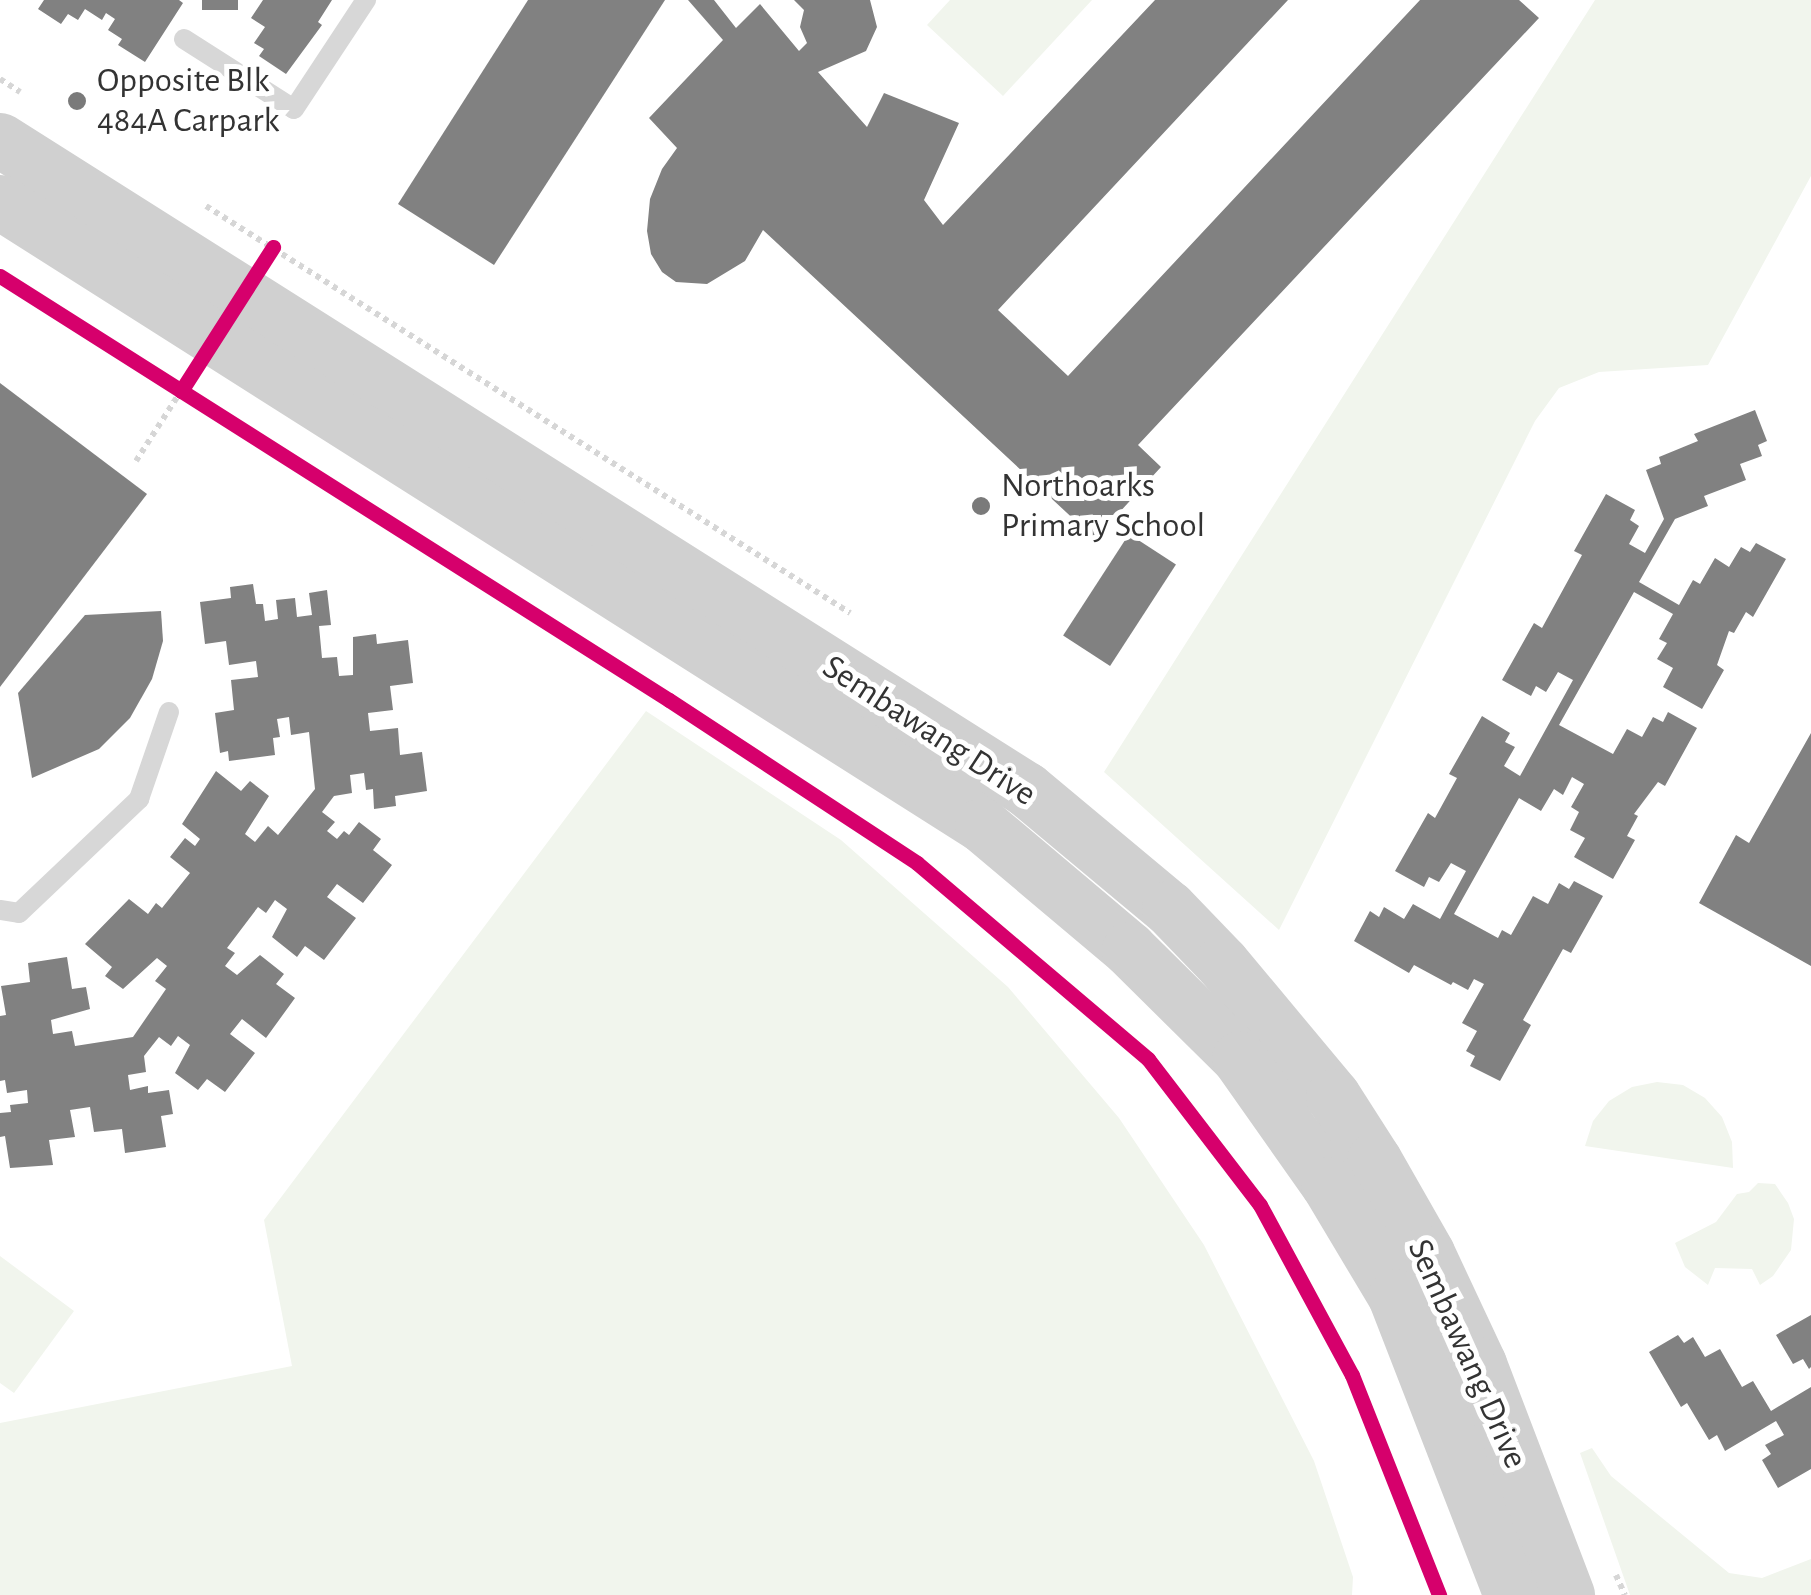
<!DOCTYPE html>
<html>
<head>
<meta charset="utf-8">
<style>
	body { margin:0 }
	#map { position:relative; width:1811px; height:1595px; overflow:hidden; background:#fff; font-family:"Alegreya Sans",sans-serif }
	div>[style] { position:absolute }
	.green>* { inset:0; background:#f1f5ed }
	.building>* { inset:0; background:#818181; transform-origin:0 0 }
	.path>* { height:6px; margin-top:-3px; transform-origin:0; background:repeating-linear-gradient(90deg,#d6d6d6 0 5px,transparent 0 10px) }
	.service>* { height:20px; margin:-10px; padding:0 10px; transform-origin:10px; border-radius:10px; background:#d7d7d7 }
	.secondary>* { height:55px; margin:-27.5px; padding:0 27.5px; transform-origin:27.5px; border-radius:27.5px; background:#d0d0d0 }
	.cycleway>* { height:15px; margin:-7.5px; padding:0 7.5px; transform-origin:7.5px; border-radius:7.5px; background:#d6006c }
	.dots>* { width:28px; height:28px; translate:-50% -50%; box-sizing:border-box; border:5px solid #fff; border-radius:50% }
	span { translate:-50% -50%; white-space:nowrap; text-align:center; line-height:1.15; -webkit-text-stroke:10px #fff; paint-order:stroke }
	.poi-label { font-size:35px; color:#333 }
	.left { translate:0 -50%; text-align:left }
	.street-label { font-size:35px; color:#333 }
</style>
</head>
<body>
<div id="map">
	<div class="green">
		<div style="clip-path:polygon(950px 0,1092px 0,1003px 96px,927px 25px)"></div>
		<div style="clip-path:polygon(1595px 0,1811px 0,1811px 176px,1708px 365px,1599px 372px,1559px 388px,1535px 421px,1279px 930px,1104px 772px)"></div>
		<div style="clip-path:polygon(646px 711px,841px 840px,1008px 987px,1119px 1118px,1204px 1245px,1314px 1461px,1353px 1577px,1352px 1595px,0 1595px,0 1423px,292px 1366px,264px 1220px)"></div>
		<div style="clip-path:polygon(1657px 1082px,1683px 1085px,1705px 1098px,1722px 1117px,1732px 1142px,1733px 1168px,1585px 1146px,1593px 1121px,1609px 1101px,1632px 1087px)"></div>
		<div style="clip-path:polygon(1758px 1183px,1775px 1184px,1788px 1203px,1794px 1219px,1791px 1250px,1773px 1276px,1760px 1285px,1752px 1269px,1715px 1268px,1708px 1285px,1685px 1267px,1675px 1243px,1716px 1222px,1737px 1194px,1749px 1192px)"></div>
		<div style="clip-path:polygon(0 1256px,74px 1311px,14px 1393px,0 1383px)"></div>
		<div style="clip-path:polygon(1592px 1448px,1611px 1476px,1729px 1573px,1762px 1578px,1811px 1559px,1811px 1595px,1630px 1595px,1580px 1453px)"></div>
	</div>
	<div class="building">
		<div style="clip-path:polygon(44px 0,179px 0,183px 3px,145px 62px,118px 45px,122px 39px,108px 30px,115px 19px,106px 13px,102px 20px,85px 9px,78px 20px,68px 14px,61px 24px,38px 9px)"></div>
		<div style="left:202px;top:0;width:36px;height:10px"></div>
		<div style="clip-path:polygon(263px 0,332px 0,318px 22px,322px 25px,286px 74px,259px 56px,264px 49px,254px 43px,265px 27px,251px 18px)"></div>
		<div style="clip-path:polygon(528px 0,665px 0,494px 265px,398px 204px)"></div>
		<div style="clip-path:polygon(688px 0,714px 0,736px 28px,760px 4px,799px 51px,807px 43px,800px 27px,804px 10px,794px 0,870px 0,877px 27px,866px 51px,818px 72px,867px 127px,884px 93px,959px 123px,924px 200px,943px 225px,1155px 0,1288px 0,998px 310px,1068px 376px,1420px 0,1519px 0,1539px 18px,1138px 445px,1161px 467px,1095px 539px,763px 230px,745px 261px,707px 284px,676px 282px,662px 272px,651px 254px,647px 231px,650px 199px,662px 169px,677px 148px,649px 118px,723px 40px)"></div>
		<div style="clip-path:polygon(0 383px,147px 494px,0 687px)"></div>
		<div style="clip-path:polygon(1755px 410px,1767px 441px,1758px 445px,1762px 456px,1740px 464px,1746px 480px,1704px 496px,1708px 506px,1675px 519px,1639px 582px,1679px 605px,1693px 580px,1700px 584px,1715px 558px,1729px 567px,1741px 547px,1750px 552px,1756px 543px,1786px 559px,1753px 617px,1746px 612px,1734px 633px,1729px 631px,1717px 665px,1724px 670px,1702px 709px,1663px 687px,1673px 668px,1657px 659px,1667px 643px,1659px 639px,1673px 614px,1634px 592px,1559px 725px,1613px 754px,1627px 729px,1642px 737px,1653px 717px,1663px 722px,1668px 712px,1697px 728px,1665px 786px,1658px 782px,1634px 814px,1638px 816px,1627px 836px,1635px 840px,1613px 879px,1574px 857px,1585px 838px,1570px 830px,1579px 812px,1571px 807px,1584px 784px,1572px 777px,1563px 795px,1554px 789px,1541px 811px,1519px 798px,1454px 914px,1498px 938px,1502px 930px,1511px 935px,1533px 896px,1548px 904px,1559px 883px,1569px 889px,1574px 881px,1603px 896px,1571px 953px,1563px 949px,1523px 1020px,1531px 1025px,1500px 1081px,1470px 1066px,1475px 1056px,1466px 1051px,1477px 1031px,1462px 1023px,1484px 984px,1474px 979px,1468px 990px,1453px 982px,1451px 985px,1414px 965px,1409px 973px,1354px 941px,1370px 911px,1379px 917px,1384px 907px,1404px 919px,1413px 904px,1440px 919px,1466px 871px,1451px 863px,1439px 882px,1429px 877px,1424px 887px,1395px 871px,1428px 813px,1435px 818px,1457px 778px,1449px 774px,1482px 716px,1510px 733px,1505px 742px,1515px 747px,1504px 766px,1520px 776px,1573px 680px,1558px 672px,1546px 692px,1536px 686px,1531px 696px,1502px 680px,1534px 623px,1542px 628px,1582px 555px,1574px 551px,1606px 494px,1635px 510px,1630px 520px,1639px 526px,1629px 544px,1645px 553px,1664px 519px,1646px 470px,1661px 464px,1659px 457px,1698px 441px,1694px 434px)"></div>
		<div style="left:1129px;top:534px;width:56px;height:121px;rotate:33deg"></div>
		<div style="clip-path:polygon(253px 584px,256px 604px,263px 604px,265px 621px,278px 619px,276px 600px,295px 598px,297px 617px,312px 615px,309px 593px,327px 590px,331px 625px,319px 626px,322px 658px,337px 657px,339px 676px,353px 675px,353px 637px,376px 634px,377px 644px,408px 640px,413px 683px,390px 686px,393px 710px,368px 713px,370px 731px,398px 728px,400px 755px,422px 752px,427px 791px,395px 796px,396px 806px,374px 809px,373px 789px,366px 790px,364px 773px,350px 775px,352px 793px,334px 796px,322px 812px,335px 822px,327px 831px,337px 839px,344px 831px,349px 835px,359px 822px,381px 839px,373px 850px,392px 865px,363px 903px,337px 884px,327px 897px,356px 918px,324px 960px,305px 946px,297px 957px,272px 937px,287px 909px,275px 900px,266px 913px,258px 907px,227px 948px,235px 953px,225px 966px,237px 975px,260px 955px,284px 974px,276px 984px,295px 998px,266px 1038px,242px 1019px,230px 1034px,255px 1053px,225px 1092px,207px 1079px,198px 1090px,175px 1073px,190px 1045px,178px 1036px,171px 1046px,159px 1037px,144px 1056px,146px 1072px,128px 1075px,130px 1090px,148px 1086px,148px 1093px,169px 1090px,173px 1114px,161px 1116px,166px 1147px,125px 1153px,122px 1129px,94px 1132px,90px 1107px,70px 1110px,75px 1137px,49px 1140px,53px 1165px,10px 1168px,5px 1136px,0 1137px,0 1113px,11px 1112px,10px 1105px,28px 1103px,27px 1090px,7px 1093px,5px 1080px,0 1081px,0 1016px,6px 1015px,1px 986px,30px 982px,28px 963px,67px 957px,72px 989px,86px 987px,90px 1009px,51px 1020px,53px 1034px,72px 1031px,75px 1046px,133px 1037px,166px 989px,155px 981px,167px 966px,157px 958px,123px 989px,105px 976px,112px 967px,85px 944px,129px 899px,148px 914px,156px 903px,162px 908px,190px 873px,170px 857px,185px 838px,195px 846px,200px 839px,182px 824px,216px 771px,241px 791px,250px 781px,269px 796px,245px 834px,255px 842px,268px 826px,278px 835px,315px 789px,309px 732px,291px 735px,289px 717px,277px 719px,280px 737px,273px 738px,275px 755px,229px 761px,228px 751px,220px 753px,215px 713px,234px 710px,231px 680px,258px 677px,256px 661px,229px 665px,226px 641px,205px 644px,200px 602px,231px 598px,230px 587px)"></div>
		<div style="clip-path:polygon(161px 611px,163px 641px,152px 679px,130px 718px,99px 749px,32px 778px,18px 693px,85px 615px)"></div>
		<div style="clip-path:polygon(1811px 733px,1811px 966px,1699px 903px,1736px 835px,1749px 843px)"></div>
		<div style="clip-path:polygon(1811px 1315px,1811px 1367px,1809px 1369px,1803px 1359px,1793px 1364px,1776px 1335px)"></div>
		<div style="clip-path:polygon(1678px 1335px,1684px 1343px,1693px 1337px,1705px 1357px,1720px 1349px,1742px 1387px,1753px 1381px,1771px 1411px,1811px 1387px,1811px 1469px,1778px 1488px,1762px 1460px,1771px 1454px,1765px 1445px,1784px 1435px,1776px 1421px,1725px 1451px,1717px 1435px,1709px 1440px,1687px 1403px,1681px 1407px,1649px 1352px)"></div>
	</div>
	<div class="path">
		<div style="left:0;top:79px;width:24px;rotate:33deg"></div>
		<div style="left:206px;top:206px;width:762px;rotate:32.29deg"></div>
		<div style="left:136px;top:461px;width:83px;rotate:-57.3deg"></div>
		<div style="left:1616px;top:1575px;width:22px;rotate:66deg"></div>
	</div>
	<div class="service">
		<div style="left:184px;top:39px;width:130px;rotate:32.5deg"></div>
		<div style="left:294px;top:109px;width:131px;rotate:-56.6deg"></div>
		<div style="left:0;top:910px;width:19px;rotate:9deg"></div>
		<div style="left:19px;top:913px;width:166px;rotate:-43.5deg"></div>
		<div style="left:139px;top:799px;width:92px;rotate:-71deg"></div>
	</div>
	<div class="secondary">
		<div style="left:0;top:140px;width:1214px;rotate:32.32deg"></div>
		<div style="left:1026px;top:789px;width:186px;rotate:39.8deg"></div>
		<div style="left:1169px;top:908px;width:76px;rotate:46.1deg"></div>
		<div style="left:1222px;top:963px;width:173px;rotate:50.2deg"></div>
		<div style="left:1333px;top:1096px;width:76px;rotate:57.4deg"></div>
		<div style="left:1374px;top:1160px;width:107px;rotate:60.3deg"></div>
		<div style="left:1427px;top:1253px;width:123px;rotate:64.9deg"></div>
		<div style="left:1479px;top:1364px;width:247px;rotate:69.1deg"></div>
		<div style="left:0;top:202px;width:1163px;rotate:32.39deg"></div>
		<div style="left:982px;top:825px;width:192px;rotate:40.1deg"></div>
		<div style="left:1129px;top:949px;width:155px;rotate:44.7deg"></div>
		<div style="left:1239px;top:1058px;width:154px;rotate:54.8deg"></div>
		<div style="left:1328px;top:1184px;width:131px;rotate:59.1deg"></div>
		<div style="left:1395px;top:1296px;width:321px;rotate:68.8deg"></div>
	</div>
	<div class="cycleway">
		<div style="left:0;top:276px;width:792px;rotate:32.37deg"></div>
		<div style="left:669px;top:700px;width:297px;rotate:33.3deg"></div>
		<div style="left:917px;top:863px;width:303px;rotate:40.3deg"></div>
		<div style="left:1148px;top:1059px;width:184px;rotate:52.5deg"></div>
		<div style="left:1260px;top:1205px;width:193px;rotate:61.6deg"></div>
		<div style="left:1352px;top:1375px;width:237px;rotate:68.4deg"></div>
		<div style="left:181px;top:391px;width:171px;rotate:-57.4deg"></div>
	</div>
	<div class="dots">
		<div style="left:77px;top:101px;background:#7a7a7a"></div>
		<div style="left:981px;top:506px;background:#7a7a7a"></div>
	</div>
	<div class="poi-label">
		<span class="left" style="left:97px;top:101px">Opposite Blk<br>484A Carpark</span>
		<span class="left" style="left:1001px;top:506px">Northoarks<br>Primary School</span>
	</div>
	<div class="street-label">
		<span style="left:929px;top:731px;rotate:33deg">Sembawang Drive</span>
		<span style="left:1467px;top:1354px;rotate:66deg">Sembawang Drive</span>
	</div>
</div>
</body>
</html>
